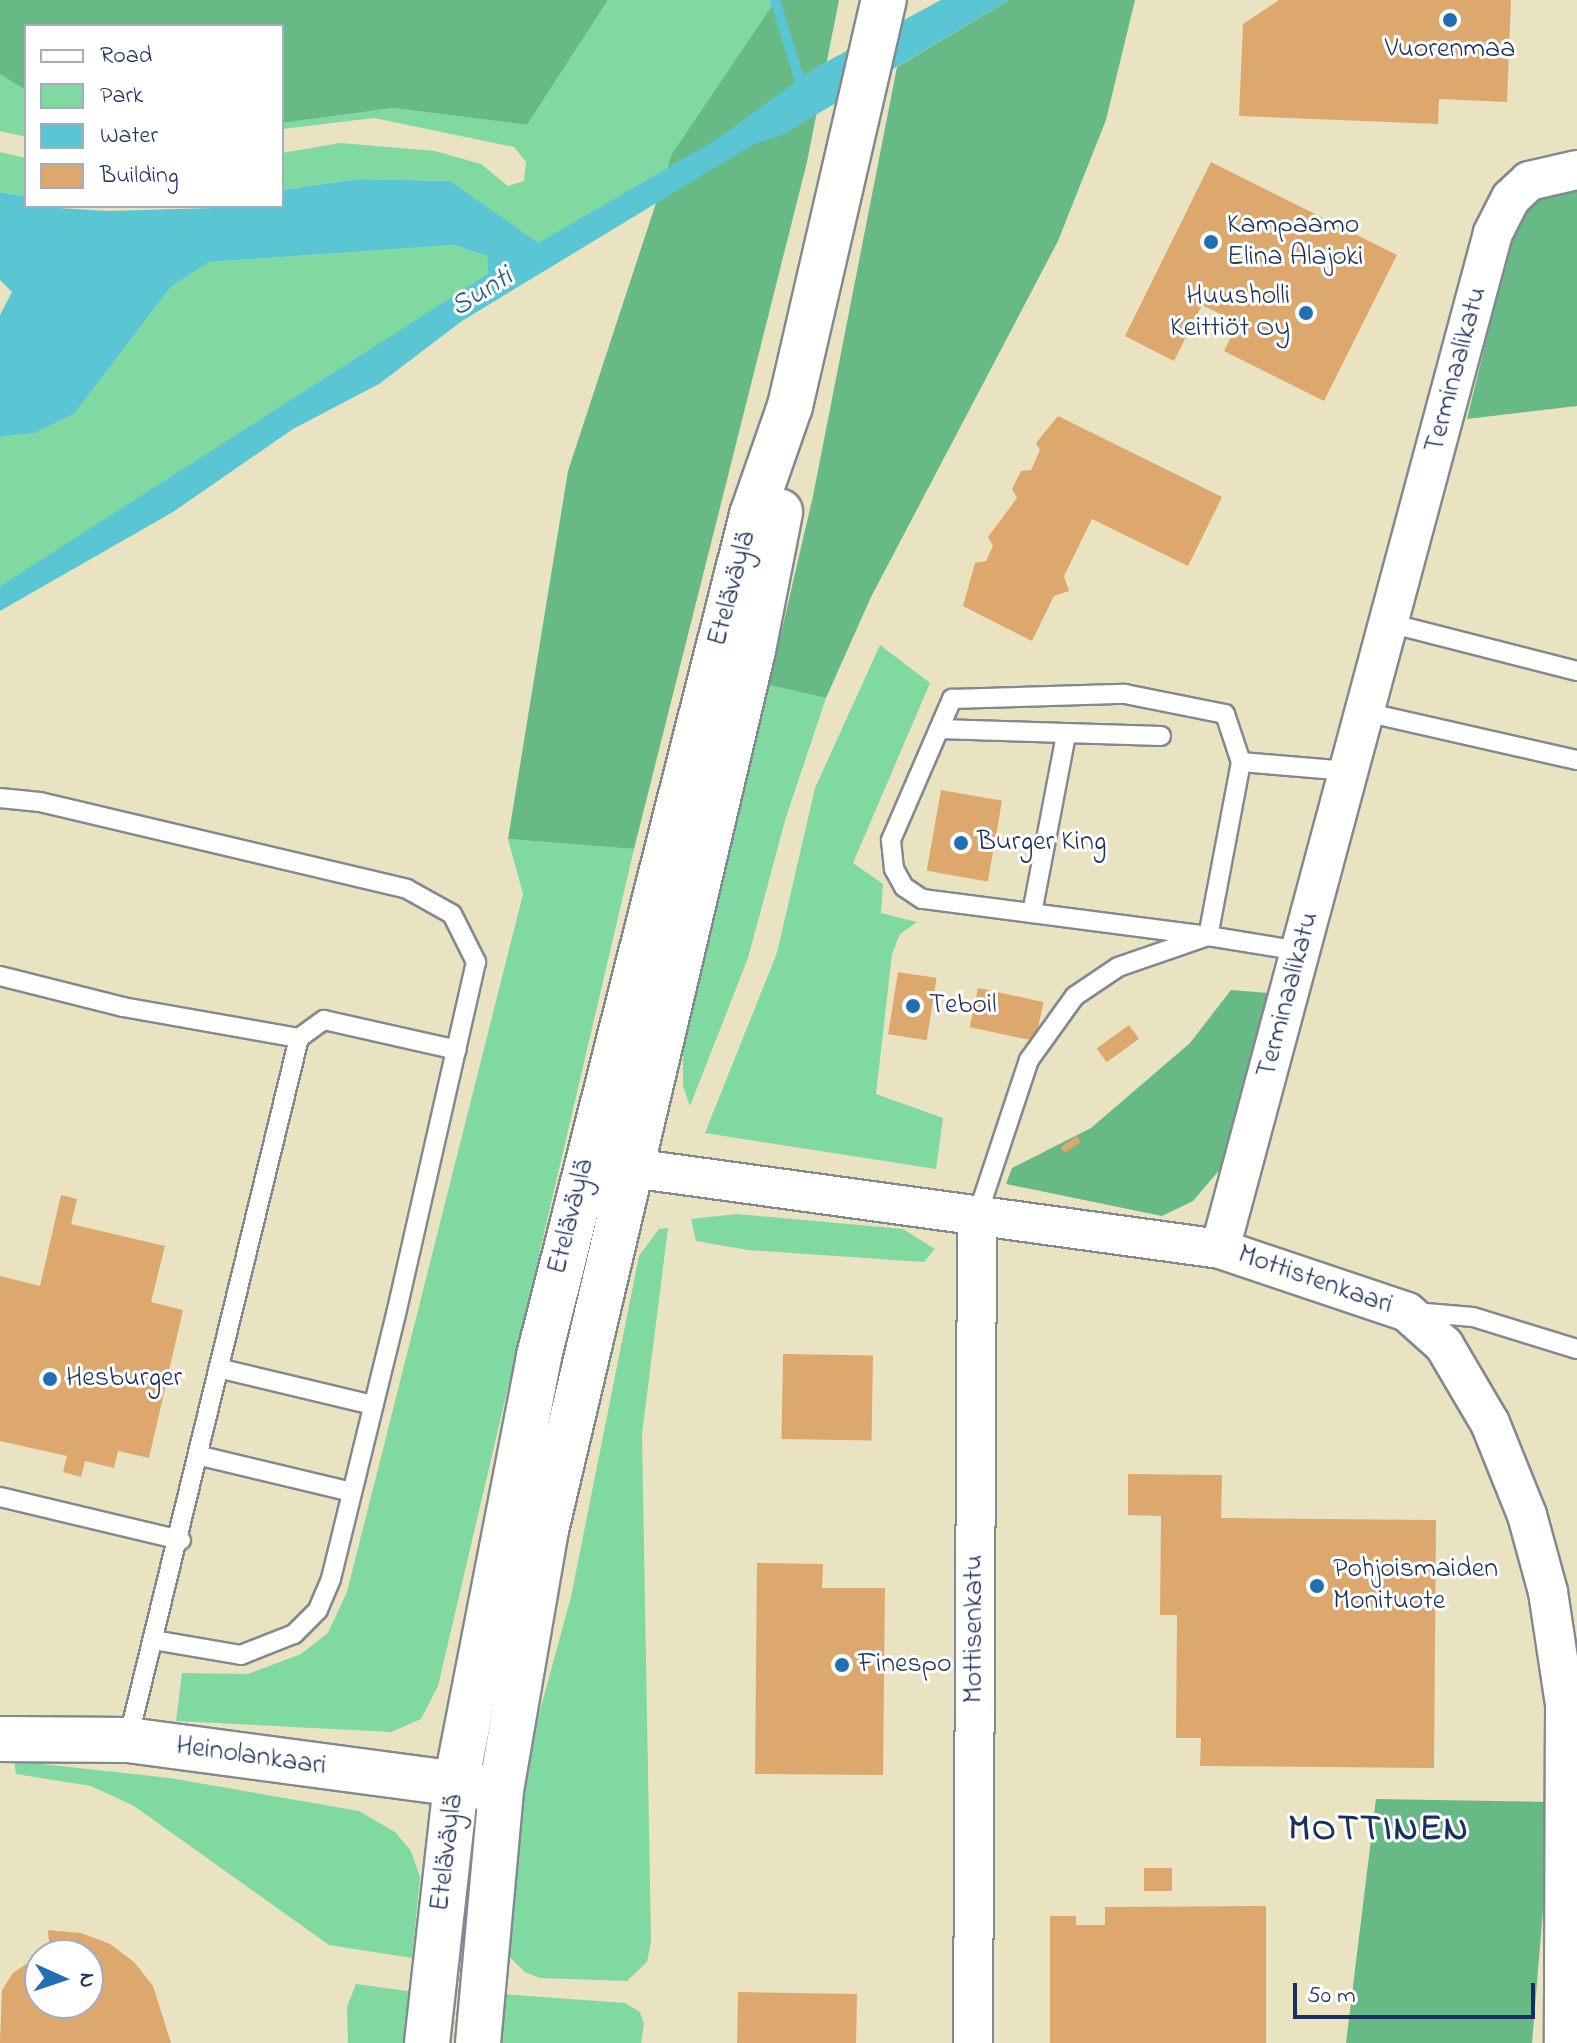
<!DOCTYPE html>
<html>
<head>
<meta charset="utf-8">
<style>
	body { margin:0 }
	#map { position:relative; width:1577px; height:2043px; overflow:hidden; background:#eae3c1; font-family:"Indie Flower",sans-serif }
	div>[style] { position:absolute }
	.green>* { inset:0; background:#7fd9a0 }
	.forest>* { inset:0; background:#67b986 }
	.water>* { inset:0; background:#5ac6d3 }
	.stream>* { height:10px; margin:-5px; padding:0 5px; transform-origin:5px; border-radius:5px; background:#5ac6d3 }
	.building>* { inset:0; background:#dca86e; transform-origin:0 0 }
	.roads { filter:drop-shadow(2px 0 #828990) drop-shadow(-2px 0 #828990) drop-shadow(0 2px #828990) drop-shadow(0 -2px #828990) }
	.service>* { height:18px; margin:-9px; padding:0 9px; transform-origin:9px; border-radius:9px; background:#fff }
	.minor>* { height:38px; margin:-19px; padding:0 19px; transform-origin:19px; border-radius:19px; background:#fff }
	.tertiary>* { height:44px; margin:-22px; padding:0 22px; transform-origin:22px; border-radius:22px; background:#fff }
	.trunk>* { height:44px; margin:-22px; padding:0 22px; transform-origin:22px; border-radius:22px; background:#fff }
	.dots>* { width:22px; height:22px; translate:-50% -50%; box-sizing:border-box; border:4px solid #fff; border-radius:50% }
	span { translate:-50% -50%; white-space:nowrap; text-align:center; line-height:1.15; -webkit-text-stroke:6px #fff; paint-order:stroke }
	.poi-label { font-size:28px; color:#1b2f5e }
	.left { translate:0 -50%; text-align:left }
	.right { translate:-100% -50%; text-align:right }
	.street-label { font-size:28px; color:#1b2f5e }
	.water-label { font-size:30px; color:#2e5c81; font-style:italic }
	.district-label { font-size:36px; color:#1b2f5e; font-weight:700; letter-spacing:2px }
	.legend { position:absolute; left:24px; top:24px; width:260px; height:184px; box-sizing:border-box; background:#fff; border:2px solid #a4acbf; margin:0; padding:10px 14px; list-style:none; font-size:24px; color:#1b2f5e }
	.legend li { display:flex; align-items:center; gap:16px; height:40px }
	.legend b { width:40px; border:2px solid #a4acbf }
	.north { position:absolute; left:24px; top:1939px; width:80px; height:80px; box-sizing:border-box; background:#fff; border:2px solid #a4acbf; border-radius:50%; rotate:93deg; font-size:22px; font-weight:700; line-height:32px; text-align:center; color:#1b2f5e }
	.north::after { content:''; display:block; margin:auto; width:28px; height:36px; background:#1f6fb2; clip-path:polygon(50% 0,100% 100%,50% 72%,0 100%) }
	.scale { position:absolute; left:1293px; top:1983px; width:242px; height:36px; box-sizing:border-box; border:4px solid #1b2f5e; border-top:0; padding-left:10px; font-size:24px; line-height:28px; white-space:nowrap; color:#1b2f5e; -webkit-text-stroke:6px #fff; paint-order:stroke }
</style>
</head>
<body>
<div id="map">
	<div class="green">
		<div style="clip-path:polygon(608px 0,776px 0,666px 169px,537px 244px,450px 181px,358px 179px,282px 190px,282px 153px,340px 143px,435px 151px,481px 164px,508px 186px,524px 181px,526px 162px,514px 147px,374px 118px,282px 129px,282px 123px,393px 108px,527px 125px)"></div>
		<div style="clip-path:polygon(4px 72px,26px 90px,26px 137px,0 131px,0 74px)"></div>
		<div style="clip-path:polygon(0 152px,26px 158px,26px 197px,0 192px)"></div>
		<div style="clip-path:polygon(454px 245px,487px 256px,488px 274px,472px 288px,0 586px,0 437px,35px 433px,74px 414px,171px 287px,209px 262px)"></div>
		<div style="clip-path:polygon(880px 645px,930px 683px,853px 863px,883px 884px,881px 913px,917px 922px,900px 934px,892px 954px,876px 1094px,943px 1118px,936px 1169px,705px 1133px,777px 953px,815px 788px)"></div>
		<div style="clip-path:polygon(769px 685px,826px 698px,786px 817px,748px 958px,690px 1106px,683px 1086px,683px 1037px)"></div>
		<div style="clip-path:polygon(508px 839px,634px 849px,438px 1686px,421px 1719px,391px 1732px,176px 1721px,182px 1673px,248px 1674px,301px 1654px,328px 1633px,347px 1592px,523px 894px)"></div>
		<div style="clip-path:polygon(737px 1214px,903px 1229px,935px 1249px,924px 1262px,748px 1250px,696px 1241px,691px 1219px)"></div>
		<div style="clip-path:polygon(668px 1228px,642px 1434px,651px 1942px,647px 1962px,627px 1981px,540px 1978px,525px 1972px,505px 1953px,518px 1791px,571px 1597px,639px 1256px,659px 1229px)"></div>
		<div style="clip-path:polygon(14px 1761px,170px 1778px,359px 1811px,395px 1832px,411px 1851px,420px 1877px,412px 1958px,329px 1945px,134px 1806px,91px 1786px,16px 1774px)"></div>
		<div style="clip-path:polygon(356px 1984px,414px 1992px,410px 2043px,348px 2043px,347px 2007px)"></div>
		<div style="clip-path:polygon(500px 1994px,625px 2003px,640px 2012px,644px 2024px,641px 2043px,493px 2043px)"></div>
	</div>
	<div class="forest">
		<div style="clip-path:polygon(0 0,608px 0,527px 125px,393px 108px,282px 123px,282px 26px,26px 26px,26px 90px,0 74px)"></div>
		<div style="clip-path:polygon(776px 0,839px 0,807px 162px,634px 849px,508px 839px,568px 471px,672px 154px)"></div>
		<div style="clip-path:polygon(1009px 0,1135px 0,1106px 120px,1058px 241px,871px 597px,826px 698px,769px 685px,813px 496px,897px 67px)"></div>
		<div style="clip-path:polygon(1577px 188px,1577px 406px,1467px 419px,1511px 239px,1529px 207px,1545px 195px)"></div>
		<div style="clip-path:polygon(1231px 990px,1268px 993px,1222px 1167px,1193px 1201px,1162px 1216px,1006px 1184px,1012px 1168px,1091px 1128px,1190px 1043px)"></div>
		<div style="clip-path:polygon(1376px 1799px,1552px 1802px,1532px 2043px,1346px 2043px)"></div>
	</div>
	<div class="water">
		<div style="clip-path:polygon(941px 0,1009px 0,782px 135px,752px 145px,462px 321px,379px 384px,293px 429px,173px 512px,0 611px,0 586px,488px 274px,487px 256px,454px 245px,209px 262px,171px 287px,74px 414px,35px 433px,0 437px,0 315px,12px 292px,0 280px,0 192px,26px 197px,26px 206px,108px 211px,282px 206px,282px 190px,358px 179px,450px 181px,538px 243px,719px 138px,813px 69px)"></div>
	</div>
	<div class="stream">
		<div style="left:775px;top:0;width:95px;rotate:72.9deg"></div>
	</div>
	<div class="building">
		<div style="clip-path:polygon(1279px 0,1511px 0,1507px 102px,1439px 99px,1438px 124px,1239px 116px,1243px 24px)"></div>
		<div style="clip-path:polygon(1211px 162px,1397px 255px,1324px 401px,1224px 351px,1238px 323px,1202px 305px,1174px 361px,1125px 336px)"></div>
		<div style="clip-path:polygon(1058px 416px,1222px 497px,1188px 566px,1092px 519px,1064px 576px,1069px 591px,1054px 596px,1032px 641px,963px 606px,975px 563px,986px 561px,993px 546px,988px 537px,1017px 498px,1012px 489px,1021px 471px,1031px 470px,1040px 450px,1036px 443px)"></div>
		<div style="left:941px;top:790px;width:62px;height:82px;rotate:10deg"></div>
		<div style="left:898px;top:972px;width:39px;height:63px;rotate:9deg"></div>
		<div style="left:978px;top:988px;width:67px;height:40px;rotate:12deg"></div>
		<div style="left:1129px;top:1025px;width:17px;height:40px;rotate:54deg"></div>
		<div style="left:1077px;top:1136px;width:7px;height:20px;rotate:56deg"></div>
		<div style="clip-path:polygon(61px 1195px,77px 1199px,71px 1224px,165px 1246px,151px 1302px,183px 1310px,149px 1458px,118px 1451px,114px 1468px,85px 1461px,81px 1477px,63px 1472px,67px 1456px,0 1441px,0 1276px,40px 1286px)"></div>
		<div style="left:783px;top:1354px;width:90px;height:85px;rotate:1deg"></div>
		<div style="clip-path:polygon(1128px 1474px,1222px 1475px,1221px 1518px,1436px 1520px,1434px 1768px,1200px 1766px,1201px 1738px,1176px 1738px,1177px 1615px,1160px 1615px,1161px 1516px,1128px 1515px)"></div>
		<div style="clip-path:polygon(757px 1563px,823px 1564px,822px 1588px,885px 1588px,883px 1775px,755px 1774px)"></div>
		<div style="left:1144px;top:1868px;width:28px;height:23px"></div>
		<div style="clip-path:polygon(1266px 1906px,1266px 2043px,1050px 2043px,1050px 1916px,1076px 1916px,1076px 1925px,1105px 1925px,1105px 1907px)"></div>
		<div style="clip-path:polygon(48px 1930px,81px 1933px,110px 1944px,134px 1962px,153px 1986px,171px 2043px,0 2043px,2px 1990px,13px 1973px,29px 1962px,40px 1960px,40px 2003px,88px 2003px,88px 1955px,50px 1955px)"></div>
		<div style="left:738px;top:1992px;width:119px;height:51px;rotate:1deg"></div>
	</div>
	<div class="roads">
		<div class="service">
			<div style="left:1389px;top:623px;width:194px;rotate:14.3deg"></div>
			<div style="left:1125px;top:694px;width:102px;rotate:11.3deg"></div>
			<div style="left:1225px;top:714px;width:51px;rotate:71.6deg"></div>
			<div style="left:1241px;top:762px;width:177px;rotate:100.7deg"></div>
			<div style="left:1208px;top:936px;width:288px;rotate:-172.6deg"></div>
			<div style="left:922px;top:899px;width:22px;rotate:-146deg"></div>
			<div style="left:904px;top:887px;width:21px;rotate:-119deg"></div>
			<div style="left:894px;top:869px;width:29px;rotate:-96deg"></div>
			<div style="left:891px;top:840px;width:154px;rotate:-66.6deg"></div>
			<div style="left:952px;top:699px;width:173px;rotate:-1.7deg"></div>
			<div style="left:1365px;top:712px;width:217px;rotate:12.8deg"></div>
			<div style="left:939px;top:729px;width:222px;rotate:1.8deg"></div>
			<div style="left:1241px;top:762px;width:107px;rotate:4.8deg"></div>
			<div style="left:0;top:798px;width:40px;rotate:5.7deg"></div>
			<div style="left:40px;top:802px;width:377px;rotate:13.3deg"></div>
			<div style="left:407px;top:889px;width:51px;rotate:29.1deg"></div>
			<div style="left:452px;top:914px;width:54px;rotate:63.4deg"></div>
			<div style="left:476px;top:962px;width:361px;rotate:102.8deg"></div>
			<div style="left:396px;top:1314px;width:273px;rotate:103.8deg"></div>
			<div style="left:331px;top:1579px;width:34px;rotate:113deg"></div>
			<div style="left:318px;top:1610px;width:34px;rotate:135deg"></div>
			<div style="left:294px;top:1634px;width:57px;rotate:158.4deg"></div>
			<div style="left:241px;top:1655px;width:88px;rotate:-170.2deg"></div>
			<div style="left:1032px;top:913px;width:181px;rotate:-79.2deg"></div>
			<div style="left:0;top:976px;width:127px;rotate:14.1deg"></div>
			<div style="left:123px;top:1007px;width:179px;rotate:10deg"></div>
			<div style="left:299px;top:1038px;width:31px;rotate:-36deg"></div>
			<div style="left:324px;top:1020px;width:136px;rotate:12.7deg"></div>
			<div style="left:977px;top:1216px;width:164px;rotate:-71.6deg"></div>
			<div style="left:1029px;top:1060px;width:79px;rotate:-54.3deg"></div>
			<div style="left:1075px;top:996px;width:52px;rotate:-34deg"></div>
			<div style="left:1118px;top:967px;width:95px;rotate:-19deg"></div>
			<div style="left:1208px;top:936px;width:94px;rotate:9.2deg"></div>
			<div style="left:1414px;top:1312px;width:59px;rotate:4.8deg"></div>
			<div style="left:1473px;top:1317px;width:109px;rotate:17.1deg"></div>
			<div style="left:222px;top:1369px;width:155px;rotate:13.4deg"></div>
			<div style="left:201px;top:1456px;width:155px;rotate:13.4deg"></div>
			<div style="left:0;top:1497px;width:186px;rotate:13.4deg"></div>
			<div style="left:128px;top:1740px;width:723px;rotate:-76.31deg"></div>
		</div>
		<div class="minor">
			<div style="left:603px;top:1164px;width:623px;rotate:7.84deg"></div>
			<div style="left:1220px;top:1249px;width:1052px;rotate:-74.96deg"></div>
			<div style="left:1493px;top:233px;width:39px;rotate:-63deg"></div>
			<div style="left:1511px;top:198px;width:25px;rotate:-43deg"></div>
			<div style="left:1529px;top:181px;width:49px;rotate:-12.9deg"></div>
			<div style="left:1220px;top:1249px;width:197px;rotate:18.6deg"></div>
			<div style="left:1407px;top:1312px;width:50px;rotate:41.7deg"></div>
			<div style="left:1444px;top:1345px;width:91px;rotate:59.5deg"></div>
			<div style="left:1490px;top:1423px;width:99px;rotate:68.1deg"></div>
			<div style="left:1527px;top:1515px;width:80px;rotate:74.7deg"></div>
			<div style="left:1548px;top:1592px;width:114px;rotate:81.4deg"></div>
			<div style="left:1565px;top:1705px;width:338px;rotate:90.2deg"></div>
			<div style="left:973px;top:2043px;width:827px;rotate:-89.72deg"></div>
		</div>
		<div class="tertiary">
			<div style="left:0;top:1739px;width:128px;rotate:0.4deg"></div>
			<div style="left:128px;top:1740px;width:370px;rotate:7.6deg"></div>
		</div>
		<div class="trunk">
			<div style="left:427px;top:2043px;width:261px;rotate:-83.6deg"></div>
			<div style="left:456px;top:1784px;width:436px;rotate:-79deg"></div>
			<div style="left:539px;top:1356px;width:868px;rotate:-75.79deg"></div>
			<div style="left:752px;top:515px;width:115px;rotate:-70.8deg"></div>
			<div style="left:790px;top:406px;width:417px;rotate:-77deg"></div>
			<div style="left:478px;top:2043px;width:254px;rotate:-84.8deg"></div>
			<div style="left:501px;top:1790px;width:264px;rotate:-80.2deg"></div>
			<div style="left:546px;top:1530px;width:904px;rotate:-76.76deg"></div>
			<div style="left:753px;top:650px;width:141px;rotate:-78.9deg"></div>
		</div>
	</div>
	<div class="dots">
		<div style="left:1450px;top:20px;background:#1f6fb2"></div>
		<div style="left:1211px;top:242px;background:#1f6fb2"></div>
		<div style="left:1306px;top:313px;background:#1f6fb2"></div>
		<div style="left:961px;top:843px;background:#1f6fb2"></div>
		<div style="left:913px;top:1006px;background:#1f6fb2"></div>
		<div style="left:50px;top:1379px;background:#1f6fb2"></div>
		<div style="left:1317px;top:1586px;background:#1f6fb2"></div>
		<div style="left:842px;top:1665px;background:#1f6fb2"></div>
	</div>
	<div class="poi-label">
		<span style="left:1450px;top:50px">Vuorenmaa</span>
		<span class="left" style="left:1227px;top:242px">Kampaamo<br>Elina Alajoki</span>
		<span class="right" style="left:1290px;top:313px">Huusholli<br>Keittiöt Oy</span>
		<span class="left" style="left:977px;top:843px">Burger King</span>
		<span class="left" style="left:929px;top:1006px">Teboil</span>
		<span class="left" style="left:66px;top:1379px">Hesburger</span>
		<span class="left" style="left:1333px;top:1586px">Pohjoismaiden<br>Monituote</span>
		<span class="left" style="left:858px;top:1665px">Finespo</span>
	</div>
	<div class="street-label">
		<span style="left:1457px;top:370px;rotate:-75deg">Terminaalikatu</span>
		<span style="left:733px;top:589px;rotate:-75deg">Eteläväylä</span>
		<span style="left:1289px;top:995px;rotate:-75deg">Terminaalikatu</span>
		<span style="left:572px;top:1217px;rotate:-76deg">Eteläväylä</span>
		<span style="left:1315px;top:1281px;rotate:19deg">Mottistenkaari</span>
		<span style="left:975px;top:1629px;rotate:-90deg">Mottisenkatu</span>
		<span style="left:251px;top:1757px;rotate:8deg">Heinolankaari</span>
		<span style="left:448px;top:1853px;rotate:-83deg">Eteläväylä</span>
	</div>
	<div class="water-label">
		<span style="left:482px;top:293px;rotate:-32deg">Sunti</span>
	</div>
	<div class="district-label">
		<span style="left:1379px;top:1831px">MOTTINEN</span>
	</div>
	<ul class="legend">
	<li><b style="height:10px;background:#fff"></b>Road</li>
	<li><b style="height:22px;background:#7fd9a0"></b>Park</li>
	<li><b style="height:22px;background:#5ac6d3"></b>Water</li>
	<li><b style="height:22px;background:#dca86e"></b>Building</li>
	</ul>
	<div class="north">N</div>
	<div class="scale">50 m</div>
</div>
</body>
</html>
